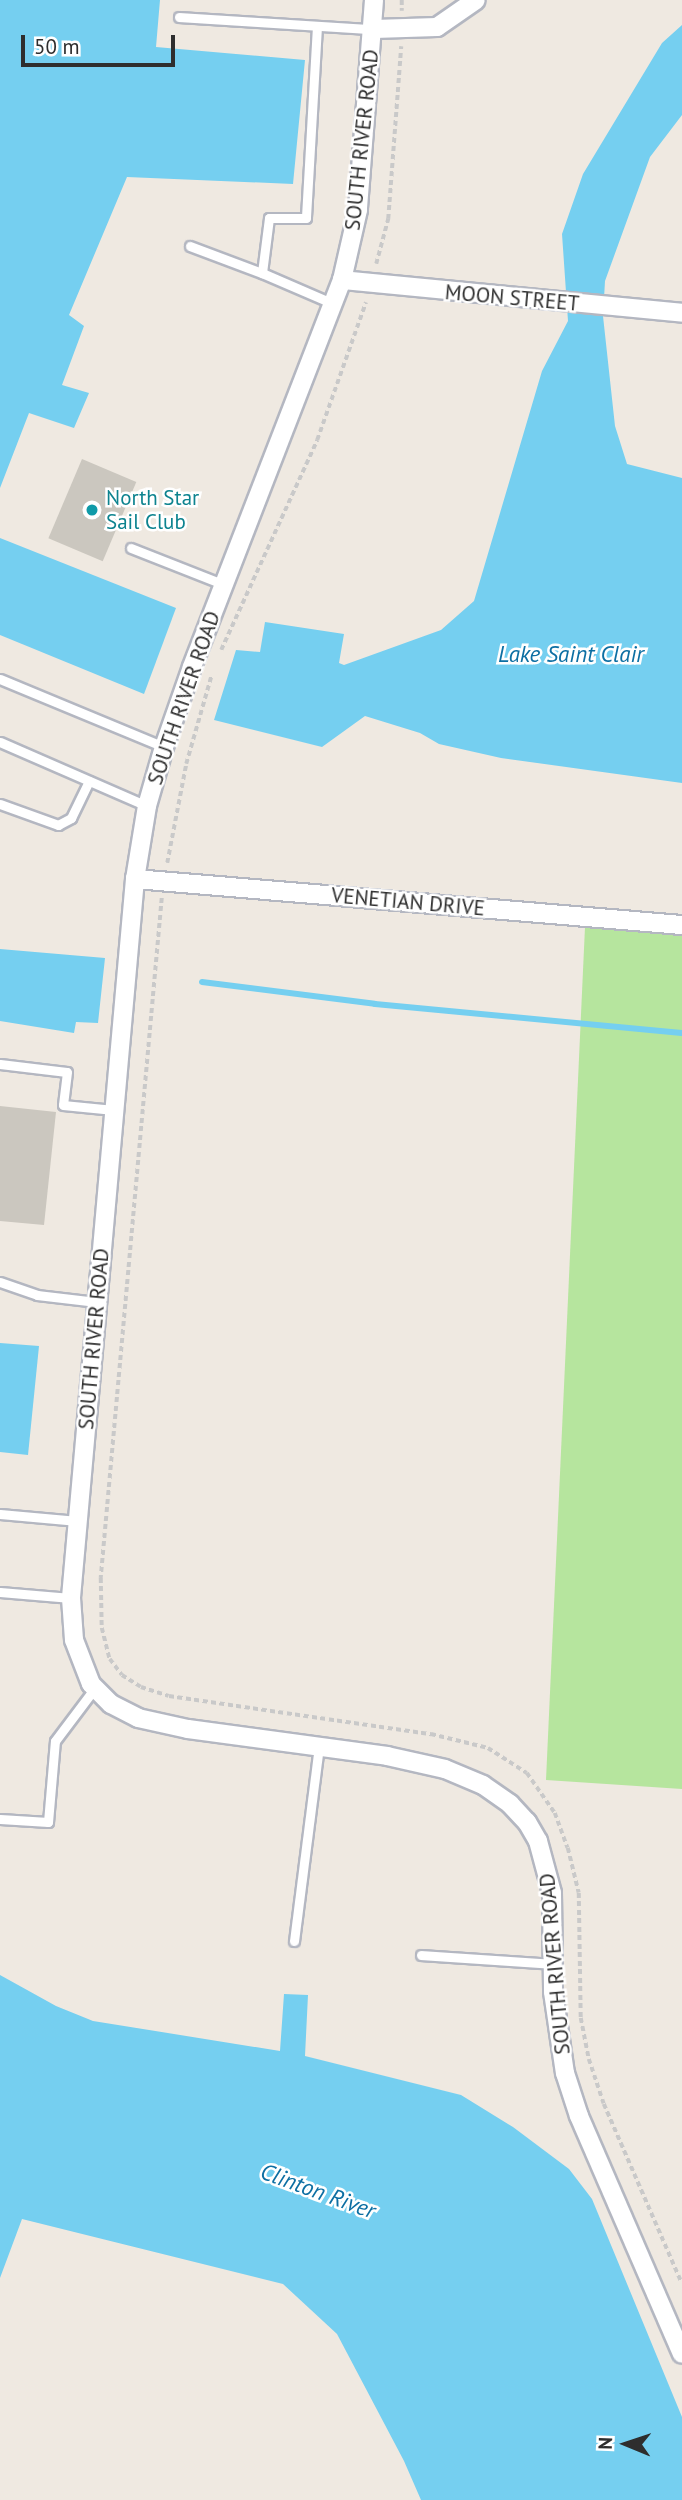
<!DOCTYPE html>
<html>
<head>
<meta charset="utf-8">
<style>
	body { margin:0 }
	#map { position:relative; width:682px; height:2500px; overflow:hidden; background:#efe9e1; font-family:"PT Sans",sans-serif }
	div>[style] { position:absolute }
	.green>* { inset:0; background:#b6e59e }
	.water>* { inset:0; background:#75cff0 }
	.stream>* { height:6px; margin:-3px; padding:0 3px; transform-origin:3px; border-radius:3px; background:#75cff0 }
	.building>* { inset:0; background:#cbc7bf; transform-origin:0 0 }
	.path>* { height:3.5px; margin-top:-1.75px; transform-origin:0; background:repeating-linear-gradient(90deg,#c9c9c9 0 5px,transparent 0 8.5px) }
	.roads { filter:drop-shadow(2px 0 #b4b7c1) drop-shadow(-2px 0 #b4b7c1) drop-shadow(0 2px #b4b7c1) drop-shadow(0 -2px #b4b7c1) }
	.lane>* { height:9px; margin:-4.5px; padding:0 4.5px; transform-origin:4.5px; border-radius:4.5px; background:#fff }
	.street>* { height:18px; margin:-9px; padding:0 9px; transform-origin:9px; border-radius:9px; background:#fff }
	.dots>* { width:19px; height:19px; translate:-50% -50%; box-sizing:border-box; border:4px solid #fff; border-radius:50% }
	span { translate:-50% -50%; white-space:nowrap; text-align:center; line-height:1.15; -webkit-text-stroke:5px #fff; paint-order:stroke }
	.street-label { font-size:21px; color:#2e2e2e }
	.culture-label { font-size:21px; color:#0d838f }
	.left { translate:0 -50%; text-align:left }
	.water-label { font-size:23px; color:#0d6fa3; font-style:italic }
	.north { position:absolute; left:591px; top:2409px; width:70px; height:70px; -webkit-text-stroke:5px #fff; paint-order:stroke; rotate:272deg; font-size:19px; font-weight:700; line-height:28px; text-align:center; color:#2e2e2e }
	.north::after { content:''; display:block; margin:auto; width:24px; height:32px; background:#2e2e2e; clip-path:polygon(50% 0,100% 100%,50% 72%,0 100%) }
	.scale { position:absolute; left:21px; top:35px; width:154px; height:32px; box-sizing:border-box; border:4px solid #2e2e2e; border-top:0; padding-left:9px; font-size:21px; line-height:24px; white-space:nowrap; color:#2e2e2e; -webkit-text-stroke:5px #fff; paint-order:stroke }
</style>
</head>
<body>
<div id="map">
	<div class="green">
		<div style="clip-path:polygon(585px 927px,682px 935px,682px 1789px,546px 1780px)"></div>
	</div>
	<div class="water">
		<div style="clip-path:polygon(0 0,160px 0,156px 47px,305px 60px,293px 184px,127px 177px,69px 315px,84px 326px,62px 385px,89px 393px,74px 428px,29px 413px,0 488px)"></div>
		<div style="clip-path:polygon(682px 25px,682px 115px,650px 157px,605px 281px,603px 316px,615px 426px,627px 464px,682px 478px,682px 783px,501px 758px,439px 744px,420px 733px,365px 716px,322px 747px,214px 720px,236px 650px,260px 652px,265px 622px,344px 634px,339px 663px,344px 665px,441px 630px,474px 601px,542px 371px,568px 321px,562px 234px,583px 174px,662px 43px)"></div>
		<div style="clip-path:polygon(0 538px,176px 608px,144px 694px,0 635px)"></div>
		<div style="clip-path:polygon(0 949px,105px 958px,98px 1023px,76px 1022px,74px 1033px,0 1021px)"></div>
		<div style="clip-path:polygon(0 1343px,39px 1346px,28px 1455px,0 1452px)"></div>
		<div style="clip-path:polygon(0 1975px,56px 2006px,93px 2021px,280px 2051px,284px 1994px,308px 1995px,305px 2056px,461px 2095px,513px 2127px,569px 2169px,592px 2199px,682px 2417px,682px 2500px,421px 2500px,404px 2461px,337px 2334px,283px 2284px,22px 2219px,0 2278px)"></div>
	</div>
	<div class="stream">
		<div style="left:202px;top:982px;width:174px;rotate:7.2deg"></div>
		<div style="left:375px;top:1004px;width:308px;rotate:5.4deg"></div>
	</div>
	<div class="building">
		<div style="left:82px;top:459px;width:59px;height:86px;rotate:23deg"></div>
		<div style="clip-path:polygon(0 1106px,56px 1112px,44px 1225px,0 1221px)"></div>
	</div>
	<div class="path">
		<div style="left:402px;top:0;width:11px;rotate:90deg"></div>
		<div style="left:376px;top:264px;width:47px;rotate:-75.1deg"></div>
		<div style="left:388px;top:219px;width:173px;rotate:-85.7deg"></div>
		<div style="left:221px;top:650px;width:231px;rotate:-65.4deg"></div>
		<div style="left:317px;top:440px;width:146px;rotate:-70.5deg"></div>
		<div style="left:167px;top:863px;width:101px;rotate:-79.1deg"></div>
		<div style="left:186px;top:764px;width:91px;rotate:-74deg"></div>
		<div style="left:162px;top:898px;width:683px;rotate:95.13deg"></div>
		<div style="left:101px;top:1578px;width:50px;rotate:88.9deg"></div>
		<div style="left:102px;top:1628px;width:32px;rotate:76deg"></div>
		<div style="left:110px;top:1659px;width:20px;rotate:53deg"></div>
		<div style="left:122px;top:1675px;width:22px;rotate:32deg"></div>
		<div style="left:141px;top:1687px;width:29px;rotate:18deg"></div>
		<div style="left:169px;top:1696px;width:265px;rotate:8.3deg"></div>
		<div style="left:431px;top:1734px;width:59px;rotate:13.8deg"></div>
		<div style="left:488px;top:1748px;width:46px;rotate:32.7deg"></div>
		<div style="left:527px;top:1773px;width:49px;rotate:55deg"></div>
		<div style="left:555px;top:1813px;width:37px;rotate:70deg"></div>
		<div style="left:568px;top:1848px;width:46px;rotate:76.3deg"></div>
		<div style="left:579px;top:1893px;width:125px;rotate:89.1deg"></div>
		<div style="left:581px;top:2018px;width:42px;rotate:79deg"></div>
		<div style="left:589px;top:2059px;width:47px;rotate:71.6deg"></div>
		<div style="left:604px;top:2104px;width:195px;rotate:66.5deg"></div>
	</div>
	<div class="roads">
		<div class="lane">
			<div style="left:179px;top:17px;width:193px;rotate:3.6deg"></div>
			<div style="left:317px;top:26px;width:192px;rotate:93.3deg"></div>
			<div style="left:306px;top:218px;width:37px;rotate:180deg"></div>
			<div style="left:269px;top:218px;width:55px;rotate:97.3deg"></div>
			<div style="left:262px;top:273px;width:78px;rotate:23.3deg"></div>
			<div style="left:190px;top:246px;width:77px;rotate:20.6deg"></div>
			<div style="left:131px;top:548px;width:101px;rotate:21.5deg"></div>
			<div style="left:0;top:679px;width:178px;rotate:22.5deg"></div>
			<div style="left:0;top:742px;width:160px;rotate:23.5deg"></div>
			<div style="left:0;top:804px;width:62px;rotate:19.9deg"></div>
			<div style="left:58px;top:825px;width:15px;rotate:-28deg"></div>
			<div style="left:71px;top:818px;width:41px;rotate:-64.1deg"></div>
			<div style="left:0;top:1064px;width:67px;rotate:6.8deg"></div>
			<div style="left:67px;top:1072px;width:33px;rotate:97deg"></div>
			<div style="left:63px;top:1105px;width:51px;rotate:5.6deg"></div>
			<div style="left:0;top:1282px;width:39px;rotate:19deg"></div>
			<div style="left:37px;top:1295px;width:60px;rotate:6.7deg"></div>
			<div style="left:0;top:1514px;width:78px;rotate:5.1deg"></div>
			<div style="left:0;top:1592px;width:71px;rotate:4.8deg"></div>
			<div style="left:0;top:1819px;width:48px;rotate:3.6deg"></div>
			<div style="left:48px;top:1822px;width:81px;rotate:-85.1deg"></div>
			<div style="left:55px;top:1741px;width:66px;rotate:-53deg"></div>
			<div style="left:294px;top:1941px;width:196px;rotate:-82.7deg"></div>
			<div style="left:421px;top:1955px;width:133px;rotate:3.9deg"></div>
		</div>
		<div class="street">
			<div style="left:374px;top:0;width:211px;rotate:94.4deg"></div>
			<div style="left:358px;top:210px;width:72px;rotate:102.9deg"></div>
			<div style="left:342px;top:280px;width:415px;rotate:111.2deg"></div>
			<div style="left:192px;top:667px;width:85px;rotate:109.3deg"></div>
			<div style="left:164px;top:747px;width:61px;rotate:106.1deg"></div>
			<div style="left:147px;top:806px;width:74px;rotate:99.3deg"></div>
			<div style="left:135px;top:879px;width:722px;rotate:95.09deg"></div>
			<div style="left:71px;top:1598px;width:42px;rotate:85.9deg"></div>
			<div style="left:74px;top:1640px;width:47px;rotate:68.9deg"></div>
			<div style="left:91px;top:1684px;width:28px;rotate:45deg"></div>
			<div style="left:111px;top:1704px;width:30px;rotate:27deg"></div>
			<div style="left:138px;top:1718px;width:51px;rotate:12.4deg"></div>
			<div style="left:188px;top:1729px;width:201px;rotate:7.7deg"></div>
			<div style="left:387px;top:1756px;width:59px;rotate:12.6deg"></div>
			<div style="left:445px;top:1769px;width:41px;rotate:22.8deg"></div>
			<div style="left:483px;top:1785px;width:33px;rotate:35deg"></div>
			<div style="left:510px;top:1804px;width:25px;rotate:47deg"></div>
			<div style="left:527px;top:1822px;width:22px;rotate:60deg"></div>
			<div style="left:538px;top:1841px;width:54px;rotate:74.9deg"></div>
			<div style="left:552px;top:1893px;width:99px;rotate:89.4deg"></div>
			<div style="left:553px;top:1992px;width:82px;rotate:81.6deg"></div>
			<div style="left:565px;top:2073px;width:45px;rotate:72deg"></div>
			<div style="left:579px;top:2116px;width:259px;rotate:66.6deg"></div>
			<div style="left:374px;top:29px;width:63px;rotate:-1.8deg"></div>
			<div style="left:437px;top:27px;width:47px;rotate:-34.7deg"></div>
			<div style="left:342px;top:280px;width:342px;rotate:5.5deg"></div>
			<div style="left:135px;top:879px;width:549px;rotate:4.81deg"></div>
		</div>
	</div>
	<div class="dots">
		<div style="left:92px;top:510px;background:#0f9aa8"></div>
	</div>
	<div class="street-label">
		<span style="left:362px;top:140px;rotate:-84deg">SOUTH RIVER ROAD</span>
		<span style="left:512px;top:298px;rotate:5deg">MOON STREET</span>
		<span style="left:184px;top:698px;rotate:-71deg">SOUTH RIVER ROAD</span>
		<span style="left:408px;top:902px;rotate:5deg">VENETIAN DRIVE</span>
		<span style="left:94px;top:1339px;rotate:-85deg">SOUTH RIVER ROAD</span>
		<span style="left:555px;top:1964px;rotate:-95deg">SOUTH RIVER ROAD</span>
	</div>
	<div class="culture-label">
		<span class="left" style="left:106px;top:510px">North Star<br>Sail Club</span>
	</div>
	<div class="water-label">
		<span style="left:571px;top:654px">Lake Saint Clair</span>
		<span style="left:318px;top:2191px;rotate:20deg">Clinton River</span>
	</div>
	<div class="north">N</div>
	<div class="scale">50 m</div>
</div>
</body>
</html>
